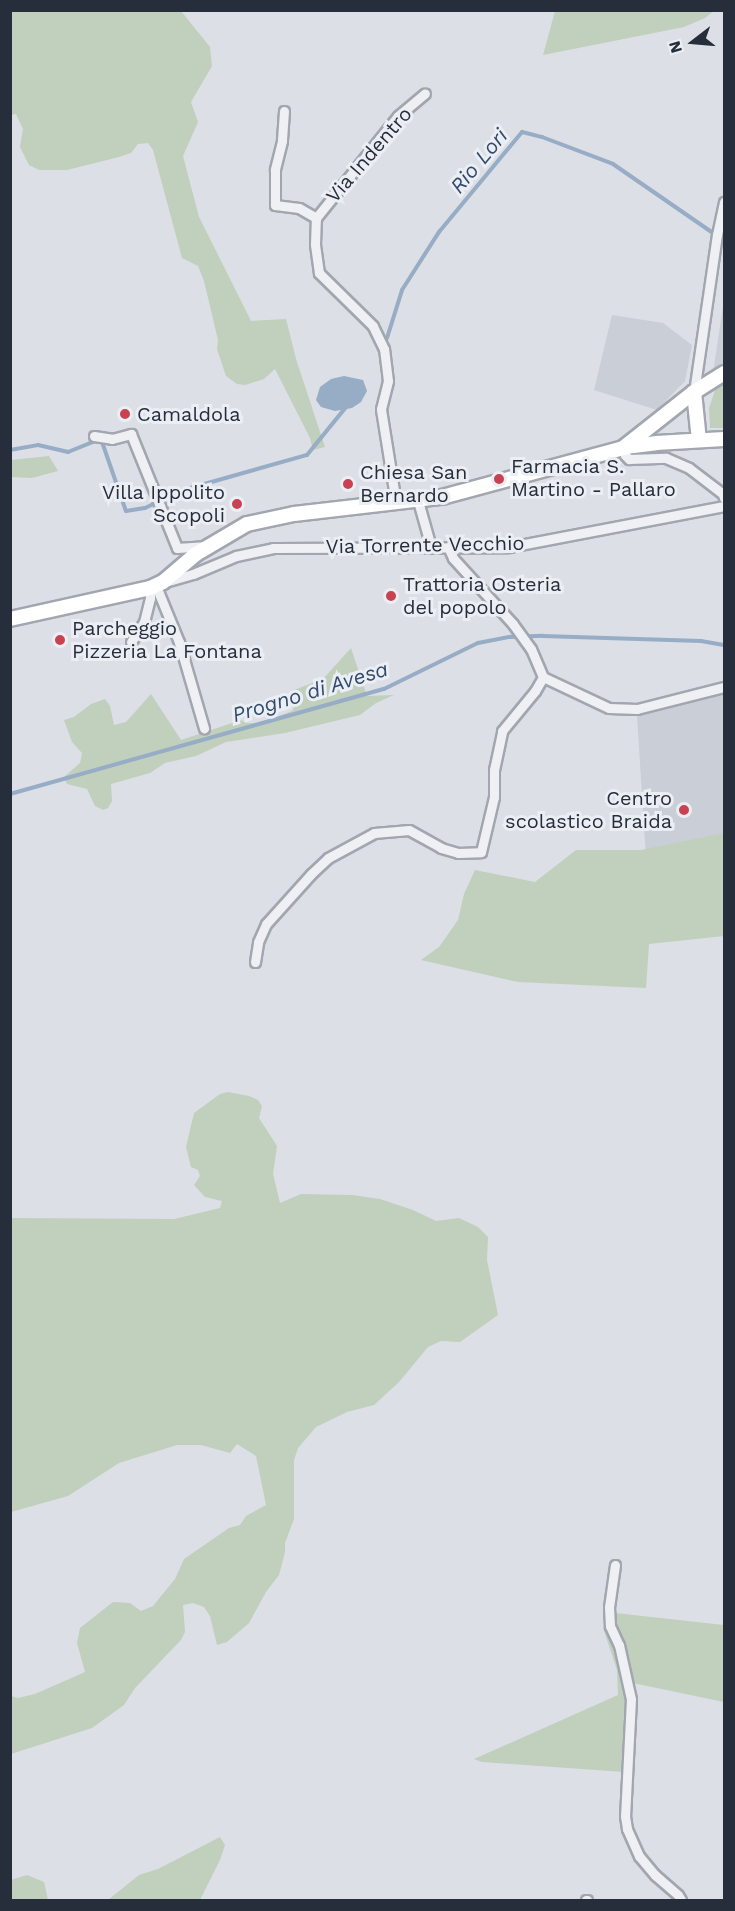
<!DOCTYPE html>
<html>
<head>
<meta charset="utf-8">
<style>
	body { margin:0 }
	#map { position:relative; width:735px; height:1911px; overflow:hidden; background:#dcdfe6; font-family:"Work Sans",sans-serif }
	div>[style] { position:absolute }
	.built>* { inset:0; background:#caced7 }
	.green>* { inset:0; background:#c1cfbd }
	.water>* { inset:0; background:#97acc5 }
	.stream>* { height:4px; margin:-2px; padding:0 2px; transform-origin:2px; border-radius:2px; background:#97acc5 }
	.roads { filter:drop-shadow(2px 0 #a2a6af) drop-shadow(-2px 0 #a2a6af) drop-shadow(0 2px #a2a6af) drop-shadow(0 -2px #a2a6af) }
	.street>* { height:9px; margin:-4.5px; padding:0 4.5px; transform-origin:4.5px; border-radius:4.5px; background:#eef0f4 }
	.secondary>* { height:14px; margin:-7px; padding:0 7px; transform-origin:7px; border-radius:7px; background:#fff }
	.dots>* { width:16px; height:16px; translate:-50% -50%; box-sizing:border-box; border:3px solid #ebeef3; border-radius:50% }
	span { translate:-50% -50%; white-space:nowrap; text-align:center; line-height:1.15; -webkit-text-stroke:6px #ebeef3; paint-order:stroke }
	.street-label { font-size:20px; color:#262d3b }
	.poi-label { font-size:20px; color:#262d3b }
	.left { translate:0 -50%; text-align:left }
	.right { translate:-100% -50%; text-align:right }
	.water-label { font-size:21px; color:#324b6d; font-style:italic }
	.frame { position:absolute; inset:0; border:12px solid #262d3b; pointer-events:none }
	.north { position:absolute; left:663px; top:12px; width:60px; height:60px; -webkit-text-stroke:4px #ebeef3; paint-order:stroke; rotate:254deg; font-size:16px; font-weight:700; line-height:24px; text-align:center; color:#262d3b }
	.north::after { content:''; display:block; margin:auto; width:21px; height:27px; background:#262d3b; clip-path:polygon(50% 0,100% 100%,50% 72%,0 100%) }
</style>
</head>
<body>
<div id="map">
	<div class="built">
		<div style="clip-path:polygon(724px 299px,724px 366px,713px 370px,714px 366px)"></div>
		<div style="clip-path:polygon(612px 315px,663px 323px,692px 345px,685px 381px,657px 410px,594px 390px)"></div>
		<div style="clip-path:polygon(724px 690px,724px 919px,649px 905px,637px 716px,637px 712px,677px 706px)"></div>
	</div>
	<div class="green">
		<div style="clip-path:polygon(10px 11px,181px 11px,210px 47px,212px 66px,191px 102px,198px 122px,183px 156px,199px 217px,251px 321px,286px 319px,296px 359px,325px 447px,313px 450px,310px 438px,275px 369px,264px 379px,245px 385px,237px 384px,226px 376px,217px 349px,218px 340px,204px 281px,198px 266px,182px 258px,153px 150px,148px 143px,138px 144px,131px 153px,119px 157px,67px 170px,39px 170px,29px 165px,20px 147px,23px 129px,16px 114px,11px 115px)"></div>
		<div style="clip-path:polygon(555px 11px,555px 10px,714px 11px,705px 18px,684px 27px,543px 55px)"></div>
		<div style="clip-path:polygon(724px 377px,724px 428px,710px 428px,709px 408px,719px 379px)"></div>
		<div style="clip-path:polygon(49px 456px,58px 471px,32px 478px,11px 477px,11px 460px)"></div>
		<div style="clip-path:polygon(351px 648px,367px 696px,394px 695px,376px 703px,360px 715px,285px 733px,226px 742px,196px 756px,165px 763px,150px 773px,111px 784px,112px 801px,108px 808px,103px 810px,95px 806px,87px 789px,67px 784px,64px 777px,80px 763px,82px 753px,72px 742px,64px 720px,74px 717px,91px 704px,105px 699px,110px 706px,114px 725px,126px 722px,151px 694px,181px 740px,241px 720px,246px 723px,260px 723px,292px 711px,296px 704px,290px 698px,291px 691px,323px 679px)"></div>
		<div style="clip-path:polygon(724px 833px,724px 936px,649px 944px,646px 988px,518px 982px,421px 960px,439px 947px,458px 920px,464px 894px,475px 870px,535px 882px,576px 850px,641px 850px)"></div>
		<div style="clip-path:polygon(228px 1092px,249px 1096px,258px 1100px,262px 1106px,259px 1118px,277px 1146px,273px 1174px,280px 1203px,301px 1194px,352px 1195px,380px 1199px,413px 1210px,436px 1221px,459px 1218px,478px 1227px,488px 1237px,487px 1260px,498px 1315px,460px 1342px,441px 1341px,428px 1347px,399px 1382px,374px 1405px,347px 1412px,316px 1427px,298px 1448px,294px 1460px,294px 1519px,285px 1543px,285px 1552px,279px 1575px,266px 1592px,249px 1623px,227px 1642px,217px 1645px,210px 1616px,204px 1607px,193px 1603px,183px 1605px,185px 1632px,181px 1640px,135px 1688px,124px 1705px,92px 1728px,11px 1754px,11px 1696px,18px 1698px,35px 1694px,85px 1672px,77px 1643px,80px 1628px,113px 1602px,130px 1603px,141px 1611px,153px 1606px,175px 1579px,184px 1559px,229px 1528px,240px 1525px,246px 1516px,266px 1505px,256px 1456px,237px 1444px,230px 1453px,201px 1445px,177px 1445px,119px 1463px,68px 1496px,11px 1512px,11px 1218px,174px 1219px,220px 1208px,222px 1201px,205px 1197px,194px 1185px,200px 1176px,198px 1170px,191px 1167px,186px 1147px,194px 1113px,220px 1094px)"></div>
		<div style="clip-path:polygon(606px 1612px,724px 1625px,724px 1702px,628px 1682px,624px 1772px,482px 1762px,474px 1759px,618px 1695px,617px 1670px,603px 1628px)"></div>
		<div style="clip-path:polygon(220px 1837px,225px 1845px,220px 1860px,200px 1900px,108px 1900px,139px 1875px,158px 1869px)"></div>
		<div style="clip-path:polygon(27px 1875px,44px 1882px,48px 1900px,11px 1900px,11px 1880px)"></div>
	</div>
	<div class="water">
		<div style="clip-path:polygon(344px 376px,363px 380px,367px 391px,361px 402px,352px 408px,335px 411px,321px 407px,316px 400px,320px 387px,331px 379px)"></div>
	</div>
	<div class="stream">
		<div style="left:387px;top:338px;width:50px;rotate:-72.6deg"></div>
		<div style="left:402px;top:290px;width:69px;rotate:-57.5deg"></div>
		<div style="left:439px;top:232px;width:130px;rotate:-50.3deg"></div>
		<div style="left:522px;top:132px;width:21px;rotate:14deg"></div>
		<div style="left:542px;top:137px;width:76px;rotate:20.8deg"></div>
		<div style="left:613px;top:164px;width:125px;rotate:34.6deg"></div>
		<div style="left:10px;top:450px;width:28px;rotate:-10deg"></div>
		<div style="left:38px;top:445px;width:31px;rotate:13deg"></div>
		<div style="left:68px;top:452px;width:35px;rotate:-22deg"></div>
		<div style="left:101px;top:439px;width:76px;rotate:70.9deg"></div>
		<div style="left:126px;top:511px;width:19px;rotate:-9deg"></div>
		<div style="left:145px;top:508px;width:42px;rotate:-25.3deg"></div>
		<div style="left:183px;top:490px;width:129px;rotate:-15.8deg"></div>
		<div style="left:307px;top:455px;width:62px;rotate:-50.9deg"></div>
		<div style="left:10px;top:794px;width:388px;rotate:-15.7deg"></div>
		<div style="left:384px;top:689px;width:105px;rotate:-26.1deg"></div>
		<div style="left:478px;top:643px;width:33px;rotate:-11deg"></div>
		<div style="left:510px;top:637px;width:33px;rotate:-2deg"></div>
		<div style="left:543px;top:636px;width:158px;rotate:1.8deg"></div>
		<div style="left:701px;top:641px;width:23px;rotate:10deg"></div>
	</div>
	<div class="roads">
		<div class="street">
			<div style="left:284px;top:111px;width:30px;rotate:94deg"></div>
			<div style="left:282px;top:141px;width:30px;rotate:104deg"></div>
			<div style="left:275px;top:170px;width:35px;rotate:90deg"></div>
			<div style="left:275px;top:205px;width:24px;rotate:7deg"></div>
			<div style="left:299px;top:208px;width:20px;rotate:30deg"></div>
			<div style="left:694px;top:392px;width:159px;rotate:-81.7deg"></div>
			<div style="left:717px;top:235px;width:34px;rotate:-78deg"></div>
			<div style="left:94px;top:436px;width:18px;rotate:9deg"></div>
			<div style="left:112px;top:439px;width:20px;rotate:-15deg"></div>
			<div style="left:131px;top:434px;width:123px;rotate:68deg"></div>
			<div style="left:177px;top:548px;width:30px;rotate:-4deg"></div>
			<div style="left:623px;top:448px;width:7px;rotate:74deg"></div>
			<div style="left:625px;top:455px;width:6px;rotate:45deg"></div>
			<div style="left:629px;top:459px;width:37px;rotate:-2deg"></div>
			<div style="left:666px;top:458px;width:25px;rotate:23deg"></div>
			<div style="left:689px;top:468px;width:43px;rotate:37.4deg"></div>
			<div style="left:723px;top:494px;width:4px;rotate:76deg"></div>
			<div style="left:418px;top:501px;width:48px;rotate:74.2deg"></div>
			<div style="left:396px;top:503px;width:95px;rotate:-99.1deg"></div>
			<div style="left:381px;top:409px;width:29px;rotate:-76deg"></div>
			<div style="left:388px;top:381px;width:32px;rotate:-97deg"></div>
			<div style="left:384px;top:349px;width:25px;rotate:-116deg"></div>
			<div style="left:373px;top:326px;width:76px;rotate:-135.5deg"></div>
			<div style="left:319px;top:273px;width:29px;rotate:-98deg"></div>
			<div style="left:315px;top:244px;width:26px;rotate:-88deg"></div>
			<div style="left:316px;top:218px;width:131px;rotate:-51.2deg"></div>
			<div style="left:398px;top:116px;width:35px;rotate:-40deg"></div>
			<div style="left:165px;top:582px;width:29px;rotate:-16deg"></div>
			<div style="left:193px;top:574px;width:47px;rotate:-22.7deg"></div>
			<div style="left:236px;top:556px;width:38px;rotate:-12deg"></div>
			<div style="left:273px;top:548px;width:236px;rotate:-0.2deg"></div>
			<div style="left:509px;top:547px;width:219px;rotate:-10.8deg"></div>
			<div style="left:156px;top:586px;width:61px;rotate:67.7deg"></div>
			<div style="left:179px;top:642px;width:90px;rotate:73.8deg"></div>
			<div style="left:131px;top:642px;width:24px;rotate:-57deg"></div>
			<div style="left:144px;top:622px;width:25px;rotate:-76deg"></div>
			<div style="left:150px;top:598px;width:10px;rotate:-90deg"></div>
			<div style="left:543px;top:677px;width:73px;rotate:25.2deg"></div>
			<div style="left:609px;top:708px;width:28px;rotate:2deg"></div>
			<div style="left:637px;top:709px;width:90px;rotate:-14.2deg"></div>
			<div style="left:255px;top:962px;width:20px;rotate:-81deg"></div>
			<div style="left:258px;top:942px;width:20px;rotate:-66deg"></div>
			<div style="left:266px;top:924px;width:67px;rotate:-48deg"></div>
			<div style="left:311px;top:874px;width:23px;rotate:-43deg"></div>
			<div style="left:328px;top:858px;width:52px;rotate:-28.5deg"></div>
			<div style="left:374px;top:833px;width:35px;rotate:-5deg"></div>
			<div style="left:409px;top:830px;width:37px;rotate:29deg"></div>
			<div style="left:441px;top:848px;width:18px;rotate:16deg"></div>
			<div style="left:458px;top:853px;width:23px;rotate:-2deg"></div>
			<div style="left:481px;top:852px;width:57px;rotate:-76.7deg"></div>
			<div style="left:494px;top:797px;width:27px;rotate:-90deg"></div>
			<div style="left:494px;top:770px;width:40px;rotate:-78deg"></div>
			<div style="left:502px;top:731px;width:52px;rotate:-50.5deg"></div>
			<div style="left:535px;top:691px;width:16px;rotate:-60deg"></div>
			<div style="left:543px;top:677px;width:30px;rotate:-113deg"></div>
			<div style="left:531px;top:649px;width:31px;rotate:-126deg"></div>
			<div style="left:513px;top:624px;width:89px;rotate:-132.3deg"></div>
			<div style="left:453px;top:558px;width:12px;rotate:-114deg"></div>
			<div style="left:615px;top:1565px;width:42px;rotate:98.1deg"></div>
			<div style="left:609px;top:1607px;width:19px;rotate:87deg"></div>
			<div style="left:610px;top:1626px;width:21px;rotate:65deg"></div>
			<div style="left:619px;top:1645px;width:55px;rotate:77.5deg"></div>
			<div style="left:631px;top:1699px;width:117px;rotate:92.9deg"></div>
			<div style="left:625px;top:1816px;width:13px;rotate:81deg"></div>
			<div style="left:627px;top:1829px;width:30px;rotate:66deg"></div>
			<div style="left:639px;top:1856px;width:25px;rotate:50deg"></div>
			<div style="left:655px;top:1875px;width:30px;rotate:41deg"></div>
			<div style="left:678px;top:1895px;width:6px;rotate:59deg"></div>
			<div style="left:586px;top:1900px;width:1px"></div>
		</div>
		<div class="secondary">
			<div style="left:694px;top:392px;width:48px;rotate:84.1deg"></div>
			<div style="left:625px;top:447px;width:31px;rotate:-7deg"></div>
			<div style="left:656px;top:443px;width:68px;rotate:-3.4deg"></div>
			<div style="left:10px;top:619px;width:143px;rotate:-12.5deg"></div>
			<div style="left:150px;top:588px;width:14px;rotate:-25deg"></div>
			<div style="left:163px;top:582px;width:43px;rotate:-40.3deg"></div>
			<div style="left:196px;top:554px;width:59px;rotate:-30.5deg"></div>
			<div style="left:247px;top:524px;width:48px;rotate:-12deg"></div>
			<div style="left:294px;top:514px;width:149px;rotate:-6.6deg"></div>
			<div style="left:442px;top:497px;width:188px;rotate:-15.1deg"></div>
			<div style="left:623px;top:448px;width:90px;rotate:-38.3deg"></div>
			<div style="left:694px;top:392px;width:36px;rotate:-32deg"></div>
		</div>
	</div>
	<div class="dots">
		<div style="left:125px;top:414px;background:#c94252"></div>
		<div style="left:499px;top:479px;background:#c94252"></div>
		<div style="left:348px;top:484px;background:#c94252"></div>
		<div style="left:237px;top:504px;background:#c94252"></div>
		<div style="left:391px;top:596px;background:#c94252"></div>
		<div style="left:60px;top:640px;background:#c94252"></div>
		<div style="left:684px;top:810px;background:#c94252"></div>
	</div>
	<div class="street-label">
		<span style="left:369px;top:155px;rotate:-49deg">Via Indentro</span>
		<span style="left:425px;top:545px;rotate:-1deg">Via Torrente Vecchio</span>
	</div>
	<div class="poi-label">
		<span class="left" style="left:137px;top:414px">Camaldola</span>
		<span class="left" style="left:511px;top:478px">Farmacia S.<br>Martino - Pallaro</span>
		<span class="left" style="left:360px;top:484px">Chiesa San<br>Bernardo</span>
		<span class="right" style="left:225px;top:504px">Villa Ippolito<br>Scopoli</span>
		<span class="left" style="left:403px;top:596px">Trattoria Osteria<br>del popolo</span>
		<span class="left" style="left:72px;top:640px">Parcheggio<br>Pizzeria La Fontana</span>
		<span class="right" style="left:672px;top:810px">Centro<br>scolastico Braida</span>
	</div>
	<div class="water-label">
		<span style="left:479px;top:161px;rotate:-50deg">Rio Lori</span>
		<span style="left:310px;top:692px;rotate:-17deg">Progno di Avesa</span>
	</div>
	<div class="frame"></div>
	<div class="north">N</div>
</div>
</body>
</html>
